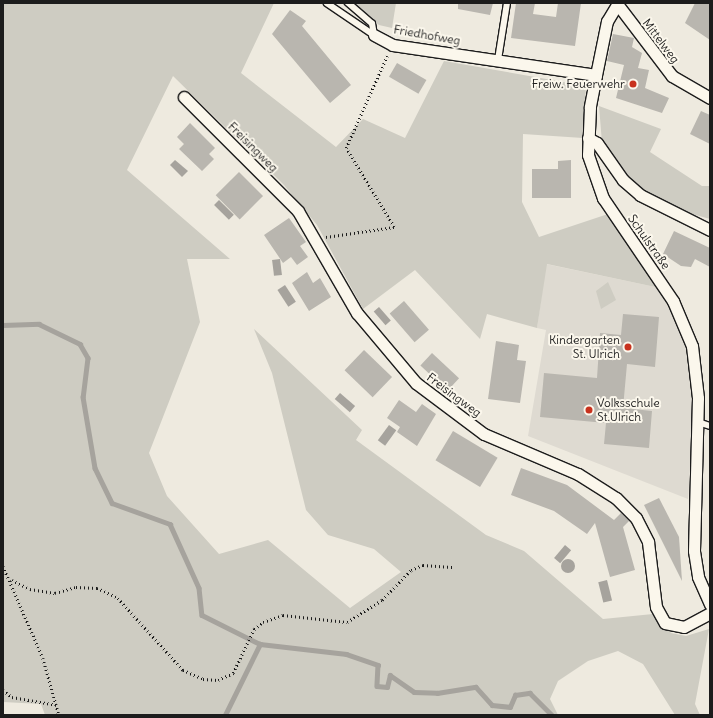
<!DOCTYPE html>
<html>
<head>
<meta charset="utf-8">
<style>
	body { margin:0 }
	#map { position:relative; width:713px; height:718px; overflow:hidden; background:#eeeadf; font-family:Delius,sans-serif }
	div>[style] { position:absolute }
	.built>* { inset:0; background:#dedad1 }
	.green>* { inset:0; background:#ceccc2 }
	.water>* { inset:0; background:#a6a39d; transform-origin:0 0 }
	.round { border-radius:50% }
	.stream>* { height:4.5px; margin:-2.25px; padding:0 2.25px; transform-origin:2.25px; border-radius:2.25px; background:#a6a39d }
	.building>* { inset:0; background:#b9b6af; transform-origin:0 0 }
	.path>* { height:2.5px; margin-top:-1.25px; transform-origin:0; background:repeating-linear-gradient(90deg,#1c1c1c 0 1px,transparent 0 4px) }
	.roads { filter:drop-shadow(1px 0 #1c1c1c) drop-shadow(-1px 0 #1c1c1c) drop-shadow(0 1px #1c1c1c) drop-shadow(0 -1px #1c1c1c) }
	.lane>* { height:5.5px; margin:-2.75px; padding:0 2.75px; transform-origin:2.75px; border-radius:2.75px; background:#fbf7ec }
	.street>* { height:11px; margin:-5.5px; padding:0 5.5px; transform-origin:5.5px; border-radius:5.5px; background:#fbf7ec }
	.dots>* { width:11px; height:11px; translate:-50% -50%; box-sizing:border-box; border:2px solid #fbf7ec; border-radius:50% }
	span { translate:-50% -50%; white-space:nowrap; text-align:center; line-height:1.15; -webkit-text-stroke:4px #fbf7ec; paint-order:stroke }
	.street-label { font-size:12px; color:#1c1c1c }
	.poi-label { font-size:12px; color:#1c1c1c }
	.right { translate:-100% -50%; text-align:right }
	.left { translate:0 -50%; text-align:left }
	.frame { position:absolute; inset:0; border:4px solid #1c1c1c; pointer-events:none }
</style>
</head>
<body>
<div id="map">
	<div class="built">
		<div style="clip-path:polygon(546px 264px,660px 288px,671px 305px,671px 313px,690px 356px,695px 394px,688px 499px,528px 436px,546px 330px,537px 328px)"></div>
	</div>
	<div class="green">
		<div style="clip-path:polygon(3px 3px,274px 3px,241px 73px,336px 147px,363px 119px,405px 138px,444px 61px,586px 86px,583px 138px,523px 134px,522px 202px,539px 237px,608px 214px,660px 288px,547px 264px,537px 328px,487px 314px,480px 339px,415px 270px,363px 309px,317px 225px,284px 185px,173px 76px,127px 170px,230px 259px,187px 259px,200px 322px,149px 453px,167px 496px,219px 554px,268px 540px,350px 608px,401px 572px,374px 549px,328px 535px,306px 510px,272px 373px,254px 329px,362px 430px,356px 440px,486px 535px,524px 551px,603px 619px,653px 614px,671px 633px,686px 636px,709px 629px,695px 704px,700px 715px,675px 715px,643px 664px,618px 651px,588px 661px,558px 681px,550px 699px,558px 715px,45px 715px,41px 704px,3px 702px)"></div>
		<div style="clip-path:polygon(352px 3px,396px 3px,392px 28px,379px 25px)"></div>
		<div style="clip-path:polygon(599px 106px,661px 129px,650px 152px,702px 186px,710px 186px,710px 219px,678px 210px,640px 191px,623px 175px,602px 143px)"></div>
		<div style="clip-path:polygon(608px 282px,616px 300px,601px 309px,596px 291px)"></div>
	</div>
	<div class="water">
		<div style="clip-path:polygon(175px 160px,188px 171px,182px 177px,170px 165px)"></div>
		<div style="left:219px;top:200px;width:21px;height:7px;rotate:45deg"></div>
		<div style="left:280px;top:259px;width:16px;height:8px;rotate:83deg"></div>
		<div style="left:285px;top:285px;width:20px;height:9px;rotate:57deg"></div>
		<div style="left:379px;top:307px;width:18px;height:7px;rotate:49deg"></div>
		<div style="left:340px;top:393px;width:20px;height:8px;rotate:41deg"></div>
		<div style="left:389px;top:425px;width:9px;height:19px;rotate:36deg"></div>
		<div style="left:565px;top:545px;width:8px;height:17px;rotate:40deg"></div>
		<div class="round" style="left:561px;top:559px;width:14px;height:14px"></div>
		<div style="left:607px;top:580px;width:21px;height:9px;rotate:76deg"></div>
	</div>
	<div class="stream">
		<div style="left:3px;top:325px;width:36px;rotate:-2deg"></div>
		<div style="left:39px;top:324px;width:46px;rotate:26deg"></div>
		<div style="left:80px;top:344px;width:16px;rotate:60deg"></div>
		<div style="left:88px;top:358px;width:39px;rotate:97deg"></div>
		<div style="left:83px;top:397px;width:72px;rotate:80.4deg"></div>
		<div style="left:95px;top:468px;width:39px;rotate:64deg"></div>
		<div style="left:112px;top:503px;width:62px;rotate:19.9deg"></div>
		<div style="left:170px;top:524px;width:70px;rotate:65.6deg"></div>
		<div style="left:199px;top:588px;width:27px;rotate:84deg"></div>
		<div style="left:202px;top:615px;width:65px;rotate:26.6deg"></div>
		<div style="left:260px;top:644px;width:87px;rotate:6.6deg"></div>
		<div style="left:346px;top:654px;width:34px;rotate:19deg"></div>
		<div style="left:378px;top:665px;width:21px;rotate:93deg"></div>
		<div style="left:377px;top:686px;width:10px;rotate:6deg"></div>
		<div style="left:387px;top:687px;width:12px;rotate:-76deg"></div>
		<div style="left:390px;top:675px;width:29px;rotate:35deg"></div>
		<div style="left:414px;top:692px;width:23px;rotate:2deg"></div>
		<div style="left:437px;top:693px;width:39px;rotate:-9deg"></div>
		<div style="left:476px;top:687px;width:24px;rotate:48deg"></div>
		<div style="left:492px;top:705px;width:18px;rotate:6deg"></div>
		<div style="left:510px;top:707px;width:13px;rotate:-67deg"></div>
		<div style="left:515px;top:695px;width:15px;rotate:-8deg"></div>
		<div style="left:530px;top:693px;width:31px;rotate:45deg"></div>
		<div style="left:225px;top:715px;width:79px;rotate:-63.8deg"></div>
	</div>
	<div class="building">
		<div style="clip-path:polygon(458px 3px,493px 3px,490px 15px,458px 9px)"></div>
		<div style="clip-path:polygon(516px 3px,535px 3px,533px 14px,556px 17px,558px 3px,581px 3px,575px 46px,511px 38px)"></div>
		<div style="clip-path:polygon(695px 3px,710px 3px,710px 40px,685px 23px)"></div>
		<div style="clip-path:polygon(290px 10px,306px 21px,302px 26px,351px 85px,330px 103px,272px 34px)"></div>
		<div style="clip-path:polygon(613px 34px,634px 38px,632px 47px,642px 53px,638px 68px,649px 70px,645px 88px,669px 98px,662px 113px,616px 98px,624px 65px,607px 61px)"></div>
		<div style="left:397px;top:63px;width:34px;height:16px;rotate:30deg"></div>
		<div style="clip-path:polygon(701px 111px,710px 115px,710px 144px,690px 134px)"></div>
		<div style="clip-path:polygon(190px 123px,215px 148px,209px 154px,214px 159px,202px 171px,179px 149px,184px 144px,177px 137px)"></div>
		<div style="clip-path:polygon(571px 160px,571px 198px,532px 198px,532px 169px,558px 169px,558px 161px)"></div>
		<div style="left:239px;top:172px;width:34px;height:33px;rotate:45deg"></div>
		<div style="clip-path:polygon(289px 218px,306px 242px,300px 246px,308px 257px,297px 265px,291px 257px,283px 263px,264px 235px)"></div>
		<div style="clip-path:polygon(674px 231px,710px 248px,710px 267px,695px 259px,691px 267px,681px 266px,663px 254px)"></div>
		<div style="clip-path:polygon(307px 272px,313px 283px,320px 278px,331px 297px,309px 311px,292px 283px)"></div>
		<div style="left:404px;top:301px;width:38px;height:19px;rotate:49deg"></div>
		<div style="clip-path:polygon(623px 314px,659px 317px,655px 367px,627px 364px,623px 408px,652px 411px,649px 448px,604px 444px,606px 423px,540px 417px,544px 373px,597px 378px,600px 333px,621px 335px)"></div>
		<div style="clip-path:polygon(496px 341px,519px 345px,517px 360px,526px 361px,520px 403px,488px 399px)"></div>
		<div style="left:364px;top:350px;width:39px;height:28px;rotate:44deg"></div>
		<div style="left:432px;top:353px;width:37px;height:17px;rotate:43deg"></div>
		<div style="clip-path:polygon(399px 400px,416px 412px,422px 404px,436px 414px,417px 446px,397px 432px,400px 427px,387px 418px)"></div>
		<div style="left:453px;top:431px;width:52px;height:34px;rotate:31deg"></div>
		<div style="clip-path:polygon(521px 468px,567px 485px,614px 520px,621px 513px,629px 521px,623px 527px,635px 570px,610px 577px,595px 523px,587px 534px,554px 511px,511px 495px)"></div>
		<div style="clip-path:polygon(659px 498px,679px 537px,682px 581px,644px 505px)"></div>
	</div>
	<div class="path">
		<div style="left:326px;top:237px;width:69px;rotate:-8.4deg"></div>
		<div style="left:394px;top:227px;width:92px;rotate:-121.3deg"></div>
		<div style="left:346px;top:148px;width:101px;rotate:-66deg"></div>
		<div style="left:3px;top:566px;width:100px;rotate:66.5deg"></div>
		<div style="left:43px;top:658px;width:59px;rotate:74.3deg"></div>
		<div style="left:12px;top:580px;width:20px;rotate:27deg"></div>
		<div style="left:30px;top:589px;width:25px;rotate:9deg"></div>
		<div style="left:55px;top:593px;width:22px;rotate:-16deg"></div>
		<div style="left:76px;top:587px;width:21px;rotate:3deg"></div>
		<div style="left:97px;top:588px;width:23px;rotate:25deg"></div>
		<div style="left:118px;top:598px;width:97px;rotate:47.9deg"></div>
		<div style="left:183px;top:670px;width:22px;rotate:24deg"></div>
		<div style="left:203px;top:679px;width:15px;rotate:4deg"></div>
		<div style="left:218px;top:680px;width:17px;rotate:-25deg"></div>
		<div style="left:233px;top:673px;width:49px;rotate:-64.5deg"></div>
		<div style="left:254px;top:629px;width:11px;rotate:-38deg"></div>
		<div style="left:263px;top:622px;width:21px;rotate:-19deg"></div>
		<div style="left:283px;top:615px;width:64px;rotate:6.2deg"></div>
		<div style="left:347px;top:622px;width:41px;rotate:-32.2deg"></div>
		<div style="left:382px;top:600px;width:42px;rotate:-46deg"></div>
		<div style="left:411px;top:570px;width:13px;rotate:-23deg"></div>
		<div style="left:423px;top:565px;width:32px;rotate:4deg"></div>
		<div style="left:3px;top:690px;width:11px;rotate:38deg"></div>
		<div style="left:12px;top:697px;width:46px;rotate:10.1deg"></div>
	</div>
	<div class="roads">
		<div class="lane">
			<div style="left:327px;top:3px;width:57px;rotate:34.2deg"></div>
			<div style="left:374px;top:35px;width:11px;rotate:-100deg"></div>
			<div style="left:372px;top:24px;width:32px;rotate:-139deg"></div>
			<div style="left:498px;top:60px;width:58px;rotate:-81deg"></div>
			<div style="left:698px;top:422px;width:13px;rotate:18deg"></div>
		</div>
		<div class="street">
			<div style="left:618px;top:3px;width:21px;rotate:121deg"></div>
			<div style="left:607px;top:21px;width:55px;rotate:101.5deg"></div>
			<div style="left:596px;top:75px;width:33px;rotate:101deg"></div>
			<div style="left:590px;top:107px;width:48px;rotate:92.4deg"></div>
			<div style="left:588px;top:155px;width:46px;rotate:70.8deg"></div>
			<div style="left:603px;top:198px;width:125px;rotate:55.8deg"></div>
			<div style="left:673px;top:301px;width:49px;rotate:67.1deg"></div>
			<div style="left:692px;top:346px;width:52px;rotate:83.4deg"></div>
			<div style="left:698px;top:398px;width:153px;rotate:91.5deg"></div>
			<div style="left:694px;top:551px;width:26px;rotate:81deg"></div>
			<div style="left:698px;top:577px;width:30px;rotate:66deg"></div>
			<div style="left:618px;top:5px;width:89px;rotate:52.7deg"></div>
			<div style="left:672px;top:76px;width:44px;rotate:30.1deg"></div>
			<div style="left:374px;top:35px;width:21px;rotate:28deg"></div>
			<div style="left:393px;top:45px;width:205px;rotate:8.4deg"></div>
			<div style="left:184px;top:97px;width:161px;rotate:45deg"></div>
			<div style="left:298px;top:211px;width:118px;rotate:60deg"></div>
			<div style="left:357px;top:313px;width:92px;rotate:49.9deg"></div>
			<div style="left:416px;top:383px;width:85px;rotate:36.9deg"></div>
			<div style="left:484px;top:434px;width:102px;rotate:23.1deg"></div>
			<div style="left:578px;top:474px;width:45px;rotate:32.3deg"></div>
			<div style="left:616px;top:498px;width:28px;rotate:45deg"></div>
			<div style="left:636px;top:518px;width:27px;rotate:63deg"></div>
			<div style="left:648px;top:542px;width:65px;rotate:83deg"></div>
			<div style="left:656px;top:607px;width:18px;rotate:61deg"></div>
			<div style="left:665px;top:623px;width:19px;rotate:12deg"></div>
			<div style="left:684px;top:627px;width:30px;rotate:-28deg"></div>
			<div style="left:588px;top:138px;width:10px;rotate:29deg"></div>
			<div style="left:597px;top:143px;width:45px;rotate:54.9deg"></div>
			<div style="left:623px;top:180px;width:23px;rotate:41deg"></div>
			<div style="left:640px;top:195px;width:78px;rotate:26.6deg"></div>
		</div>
	</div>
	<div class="dots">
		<div style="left:633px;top:84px;background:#c8321e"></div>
		<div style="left:628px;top:347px;background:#c8321e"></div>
		<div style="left:589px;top:410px;background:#c8321e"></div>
	</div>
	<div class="street-label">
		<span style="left:427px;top:35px;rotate:10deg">Friedhofweg</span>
		<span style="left:661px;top:41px;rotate:53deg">Mittelweg</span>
		<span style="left:253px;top:147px;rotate:45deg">Freisingweg</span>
		<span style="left:649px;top:242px;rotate:55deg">Schulstraße</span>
		<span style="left:454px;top:395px;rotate:37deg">Freisingweg</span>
	</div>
	<div class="poi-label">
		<span class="right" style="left:625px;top:84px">Freiw. Feuerwehr</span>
		<span class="right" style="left:620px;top:347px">Kindergarten<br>St. Ulrich</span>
		<span class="left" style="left:597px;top:410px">Volksschule<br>St.Ulrich</span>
	</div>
	<div class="frame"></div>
</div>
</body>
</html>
